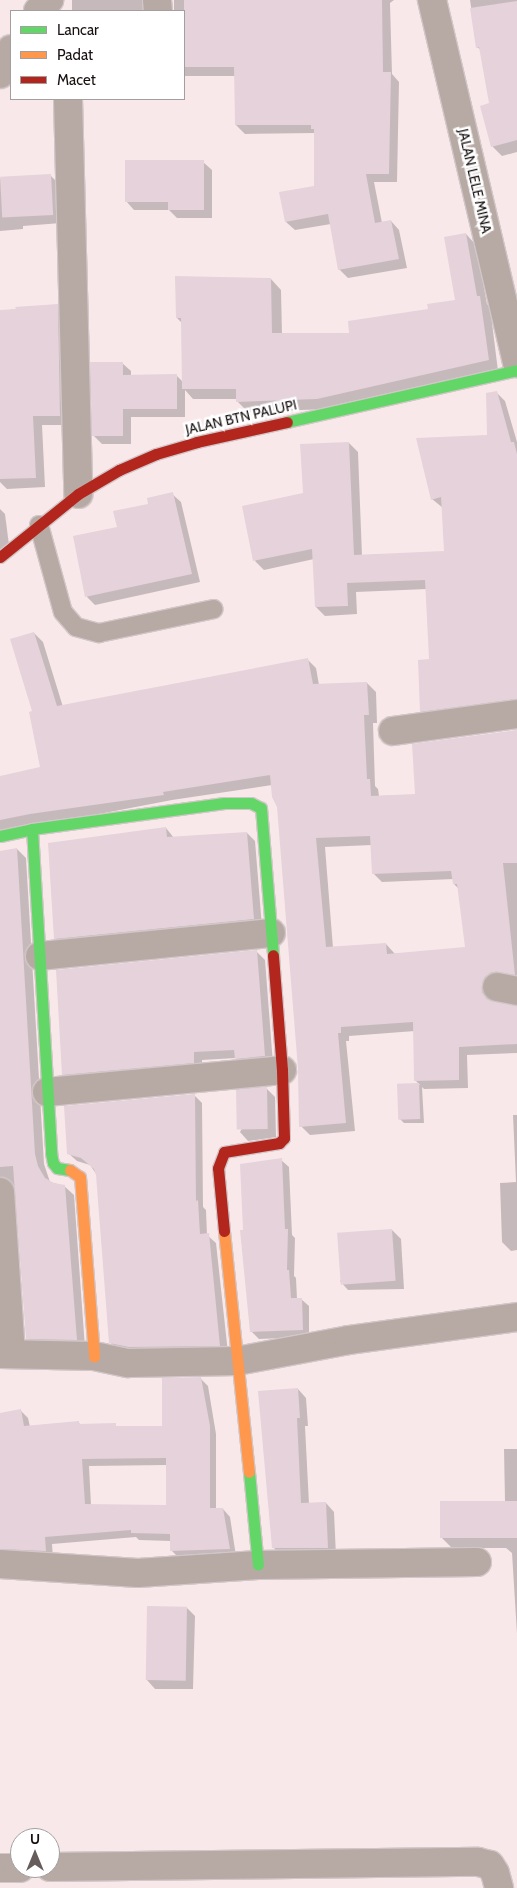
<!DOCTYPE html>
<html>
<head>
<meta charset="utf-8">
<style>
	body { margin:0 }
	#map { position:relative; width:517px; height:1888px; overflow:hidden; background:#f8e8ea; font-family:Cabin,sans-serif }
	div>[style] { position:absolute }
	.shadow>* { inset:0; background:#0003; transform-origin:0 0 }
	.building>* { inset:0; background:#e5d2db; transform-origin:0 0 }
	.roads { filter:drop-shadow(1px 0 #d2c7c8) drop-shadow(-1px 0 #d2c7c8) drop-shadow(0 1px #d2c7c8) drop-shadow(0 -1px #d2c7c8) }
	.lane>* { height:18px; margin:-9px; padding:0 9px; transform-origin:9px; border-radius:9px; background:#b7a9a4 }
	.street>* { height:28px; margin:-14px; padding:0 14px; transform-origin:14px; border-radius:14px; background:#b7a9a4 }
	.fast>* { height:11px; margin:-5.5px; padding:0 5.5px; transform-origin:5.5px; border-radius:5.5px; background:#63d668 }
	.slow>* { height:11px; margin:-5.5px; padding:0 5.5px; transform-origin:5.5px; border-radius:5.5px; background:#ff974d }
	.jam>* { height:11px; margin:-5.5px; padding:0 5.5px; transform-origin:5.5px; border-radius:5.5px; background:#b3261e }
	span { translate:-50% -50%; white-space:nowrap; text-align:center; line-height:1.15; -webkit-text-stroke:5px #fff; paint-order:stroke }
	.street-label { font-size:14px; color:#181010 }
	.legend { position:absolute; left:10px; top:10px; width:175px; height:90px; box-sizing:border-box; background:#fff; border:1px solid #a39f9f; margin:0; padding:6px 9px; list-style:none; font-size:15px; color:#181010 }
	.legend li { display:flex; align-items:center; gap:10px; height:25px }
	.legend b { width:25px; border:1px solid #a39f9f }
	.north { position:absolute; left:10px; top:1828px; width:50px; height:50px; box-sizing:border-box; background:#fff; border:1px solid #a39f9f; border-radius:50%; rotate:0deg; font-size:14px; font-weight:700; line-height:20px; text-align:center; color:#181010 }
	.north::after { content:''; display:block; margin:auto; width:18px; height:22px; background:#665c5c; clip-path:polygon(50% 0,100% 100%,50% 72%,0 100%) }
</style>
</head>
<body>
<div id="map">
	<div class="shadow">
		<div style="left:72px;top:0;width:81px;height:11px"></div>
		<div style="clip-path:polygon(174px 0,394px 0,390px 3px,392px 74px,399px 82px,397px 182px,374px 182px,382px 223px,391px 221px,399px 230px,407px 268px,348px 278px,339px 269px,331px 224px,295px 230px,286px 222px,316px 187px,316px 133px,245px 134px,236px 125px,235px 76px,184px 76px,184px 11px,174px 11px)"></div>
		<div style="clip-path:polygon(470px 0,517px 0,517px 152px,502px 156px,493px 147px,482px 106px,490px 104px,481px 50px,477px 47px)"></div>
		<div style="clip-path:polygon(203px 162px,212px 170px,212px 218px,177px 218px,169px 210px,134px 210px,126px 201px)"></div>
		<div style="clip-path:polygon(50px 175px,59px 184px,61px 223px,23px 226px,23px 229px,0 231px,0 179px)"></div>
		<div style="clip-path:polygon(466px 234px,476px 245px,487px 304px,490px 307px,498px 371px,328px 409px,248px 412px,237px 401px,237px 399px,193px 399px,185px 390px,185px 417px,131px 417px,131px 444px,102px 444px,93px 435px,122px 363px,131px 371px,131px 376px,176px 375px,183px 382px,182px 323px,177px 318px,271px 279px,281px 290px,282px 335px,351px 334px,457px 301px)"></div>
		<div style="clip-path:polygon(57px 305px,67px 315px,69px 425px,42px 425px,45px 487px,7px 489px,0 482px,0 311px)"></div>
		<div style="clip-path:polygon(496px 392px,505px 401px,517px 442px,517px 708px,430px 720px,421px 711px,431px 661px,427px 589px,356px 592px,357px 614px,325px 616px,316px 607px,314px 559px,264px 570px,255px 561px,304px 494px,349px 443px,358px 452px,362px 556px,445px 552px,443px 508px,432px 499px,488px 436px)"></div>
		<div style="clip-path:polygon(172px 494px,181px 502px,200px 582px,95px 605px,87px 597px,118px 528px,150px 505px)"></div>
		<div style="clip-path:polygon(0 509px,5px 514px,9px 545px,0 554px)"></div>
		<div style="clip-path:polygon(evenodd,34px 633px,43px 642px,63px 707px,307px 659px,316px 668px,319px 685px,367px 683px,376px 692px,377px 723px,373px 723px,375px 786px,378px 789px,379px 796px,416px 795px,517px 731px,517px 982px,490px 993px,491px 1002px,517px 1007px,517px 1053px,467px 1055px,468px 1088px,424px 1089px,422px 1087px,424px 1123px,404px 1123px,400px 1119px,398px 1085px,420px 1085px,415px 1080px,415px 1031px,349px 1036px,349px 1041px,346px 1041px,355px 1131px,310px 1135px,301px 1126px,299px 1069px,278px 806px,272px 785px,172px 800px,0 833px,0 777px,42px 768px,34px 712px,34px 633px,372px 845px,373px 873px,382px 882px,454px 879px,454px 884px,459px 889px,466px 948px,395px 954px,386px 944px,333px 948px,325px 847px,372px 845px)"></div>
		<div style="clip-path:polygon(166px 828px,174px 838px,247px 833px,255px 841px,262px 927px,64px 947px,55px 938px)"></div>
		<div style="clip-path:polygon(17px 849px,26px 858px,44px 1164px,50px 1182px,64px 1186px,74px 1195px,85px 1348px,36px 1347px,27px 1338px,15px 1186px,8px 1185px,0 1188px,0 852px)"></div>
		<div style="clip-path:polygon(256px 951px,265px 960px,273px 1064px,244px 1067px,236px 1058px,202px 1060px,202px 1071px,72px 1083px,63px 1074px)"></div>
		<div style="clip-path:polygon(266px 1088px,275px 1097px,276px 1137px,248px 1141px,240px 1132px)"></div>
		<div style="clip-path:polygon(194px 1095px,202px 1103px,203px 1207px,206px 1210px,207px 1235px,216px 1243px,228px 1353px,118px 1351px,110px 1342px,97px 1175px,90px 1165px,77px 1161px,68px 1153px)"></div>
		<div style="clip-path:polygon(513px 1115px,517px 1115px,517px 1250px,511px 1251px,502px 1242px,500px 1183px,516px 1182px)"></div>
		<div style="clip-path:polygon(281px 1160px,289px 1167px,292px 1235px,295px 1238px,294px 1276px,296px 1278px,297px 1299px,301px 1299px,309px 1306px,309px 1337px,259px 1339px,251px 1331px,245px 1231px)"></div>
		<div style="clip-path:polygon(392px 1230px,401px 1239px,404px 1289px,348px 1290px,340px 1281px)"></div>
		<div style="clip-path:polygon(evenodd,201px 1379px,208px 1386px,216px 1434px,216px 1510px,223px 1509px,230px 1517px,236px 1556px,179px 1558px,171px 1550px,171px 1541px,139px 1540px,136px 1537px,52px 1544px,53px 1558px,0 1559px,0 1414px,20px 1410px,28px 1418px,30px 1427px,78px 1422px,81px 1425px,163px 1428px,201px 1379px,167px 1465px,167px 1506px,91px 1505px,89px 1466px,167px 1465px)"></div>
		<div style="clip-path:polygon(298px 1389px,306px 1398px,308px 1426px,305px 1426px,309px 1504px,326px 1503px,334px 1512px,336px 1556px,282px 1556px,273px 1547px,260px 1392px)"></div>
		<div style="clip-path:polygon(504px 1449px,517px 1449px,517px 1634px,512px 1553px,506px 1548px,452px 1548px,442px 1538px,505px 1502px)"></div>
		<div style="clip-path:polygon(187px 1608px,195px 1616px,193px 1689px,155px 1689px,147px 1680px)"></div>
	</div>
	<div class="building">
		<div style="clip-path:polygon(184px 0,382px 0,383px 72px,391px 72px,389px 174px,366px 174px,375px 223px,391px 220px,399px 259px,338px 270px,328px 214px,285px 222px,279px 192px,314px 186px,314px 129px,311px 129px,311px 125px,235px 125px,234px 67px,184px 67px)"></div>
		<div style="clip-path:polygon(517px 1px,517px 140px,491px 147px,480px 106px,489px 103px,479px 47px,476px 48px,470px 8px)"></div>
		<div style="clip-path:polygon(125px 160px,204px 160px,204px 210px,168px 210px,168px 202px,125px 202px)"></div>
		<div style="left:51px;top:174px;width:41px;height:51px;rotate:87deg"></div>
		<div style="clip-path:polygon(466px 233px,477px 296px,480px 296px,489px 360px,317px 399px,236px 402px,236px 389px,182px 389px,181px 318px,176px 318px,175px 276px,271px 278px,272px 333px,349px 333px,348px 321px,428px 309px,427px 304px,455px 300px,444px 237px)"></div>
		<div style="clip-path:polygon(58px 304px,60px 416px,33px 416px,36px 478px,0 479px,0 310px,16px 309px,15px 307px)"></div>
		<div style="clip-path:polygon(90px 362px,123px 362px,123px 375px,177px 374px,177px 409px,123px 409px,123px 436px,92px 436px)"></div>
		<div style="clip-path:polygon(497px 391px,511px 442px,514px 442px,517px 454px,517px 699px,420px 712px,418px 660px,429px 659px,425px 580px,347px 583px,348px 606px,315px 607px,312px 549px,253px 561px,242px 506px,303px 493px,300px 444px,349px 442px,354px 555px,444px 551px,441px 497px,431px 500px,416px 438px,487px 435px,486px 393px)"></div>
		<div style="clip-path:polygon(173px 492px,192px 574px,85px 597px,73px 536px,117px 527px,113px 511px,148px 504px,147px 498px)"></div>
		<div style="clip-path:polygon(evenodd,34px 632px,57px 706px,308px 658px,313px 684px,367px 682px,369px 715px,364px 715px,367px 779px,370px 779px,371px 796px,415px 794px,412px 744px,517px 730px,517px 863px,503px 863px,515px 975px,492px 972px,485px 977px,482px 984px,482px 992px,487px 999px,517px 1006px,517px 1044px,459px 1047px,459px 1080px,414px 1081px,413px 1022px,341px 1027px,341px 1033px,338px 1033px,346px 1123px,299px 1127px,298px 1069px,277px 807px,272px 797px,270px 775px,163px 792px,164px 795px,30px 814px,0 820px,0 776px,40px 767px,29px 712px,32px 711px,10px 639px,34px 632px,370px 836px,372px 874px,451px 871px,453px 884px,457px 884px,465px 947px,387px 954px,386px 943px,326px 947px,316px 838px,370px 836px)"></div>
		<div style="clip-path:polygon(166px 827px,167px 837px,247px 832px,254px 919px,54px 939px,48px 843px)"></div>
		<div style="clip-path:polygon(17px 848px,35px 1154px,38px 1166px,45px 1178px,54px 1183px,65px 1185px,77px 1340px,26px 1339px,13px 1166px,0 1167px,0 851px)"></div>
		<div style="clip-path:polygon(257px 950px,265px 1056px,235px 1059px,234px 1050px,194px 1052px,194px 1063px,62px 1075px,56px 970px)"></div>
		<div style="left:419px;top:1083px;width:36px;height:22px;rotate:88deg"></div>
		<div style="left:267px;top:1087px;width:42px;height:31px;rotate:89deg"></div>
		<div style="clip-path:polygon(195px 1094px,196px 1201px,198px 1200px,200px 1234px,209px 1233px,220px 1346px,129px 1347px,109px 1343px,96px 1175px,94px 1169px,81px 1158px,67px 1154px,64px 1106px)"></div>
		<div style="clip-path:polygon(282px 1158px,285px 1229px,288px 1229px,287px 1270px,289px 1270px,291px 1298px,302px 1298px,303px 1330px,250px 1332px,240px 1230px,243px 1230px,240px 1164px)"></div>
		<div style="left:392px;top:1229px;width:52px;height:55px;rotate:86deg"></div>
		<div style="clip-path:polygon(evenodd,201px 1377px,210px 1426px,210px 1508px,223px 1508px,230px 1549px,170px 1551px,170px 1534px,131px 1533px,131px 1530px,45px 1537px,46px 1551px,0 1549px,0 1413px,21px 1409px,24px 1426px,79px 1421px,79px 1424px,116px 1423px,116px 1426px,162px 1426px,162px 1378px,201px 1377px,166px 1458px,166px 1505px,85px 1504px,82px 1459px,166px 1458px)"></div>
		<div style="clip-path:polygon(298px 1388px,300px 1418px,297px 1418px,301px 1503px,326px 1502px,328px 1548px,272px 1548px,258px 1391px)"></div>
		<div style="left:517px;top:1501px;width:37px;height:77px;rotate:90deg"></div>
		<div style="left:147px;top:1606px;width:40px;height:74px;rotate:1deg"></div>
	</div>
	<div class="roads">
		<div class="lane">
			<div style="left:39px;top:525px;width:90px;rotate:74.6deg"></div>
			<div style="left:63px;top:612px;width:20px;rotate:49deg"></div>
			<div style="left:76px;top:627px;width:24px;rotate:15deg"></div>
			<div style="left:99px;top:633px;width:117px;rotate:-11.8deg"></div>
		</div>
		<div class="street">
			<div style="left:157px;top:0;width:11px;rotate:85deg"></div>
			<div style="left:432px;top:0;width:373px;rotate:76.8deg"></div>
			<div style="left:38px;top:11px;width:16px;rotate:-45deg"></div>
			<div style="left:0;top:74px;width:27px;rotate:-66deg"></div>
			<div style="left:68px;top:99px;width:395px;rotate:88.5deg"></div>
			<div style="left:393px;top:731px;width:125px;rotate:-7.8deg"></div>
			<div style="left:40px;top:956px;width:232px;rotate:-5.7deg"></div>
			<div style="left:497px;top:987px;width:20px;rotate:11deg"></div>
			<div style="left:47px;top:1092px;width:236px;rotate:-5.3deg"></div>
			<div style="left:0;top:1192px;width:161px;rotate:86.1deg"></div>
			<div style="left:0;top:1354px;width:94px;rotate:1.2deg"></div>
			<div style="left:94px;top:1356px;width:35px;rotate:12deg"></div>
			<div style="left:128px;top:1363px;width:109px;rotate:-1.1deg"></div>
			<div style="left:237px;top:1361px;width:114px;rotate:-10.6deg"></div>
			<div style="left:349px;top:1340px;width:170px;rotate:-7.8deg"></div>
			<div style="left:0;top:1564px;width:138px;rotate:3.7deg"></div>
			<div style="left:138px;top:1573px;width:120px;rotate:-3.8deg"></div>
			<div style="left:258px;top:1565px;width:219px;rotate:-0.8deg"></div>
			<div style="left:50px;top:1867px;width:428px;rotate:-0.7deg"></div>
			<div style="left:478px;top:1862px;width:12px;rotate:14deg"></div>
			<div style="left:490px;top:1865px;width:9px;rotate:58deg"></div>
			<div style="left:495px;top:1873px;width:16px;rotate:75deg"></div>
			<div style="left:0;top:1868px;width:20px"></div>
		</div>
		<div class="fast">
			<div style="left:287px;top:422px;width:236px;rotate:-12.7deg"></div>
			<div style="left:32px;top:829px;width:325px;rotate:86.6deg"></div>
			<div style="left:51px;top:1153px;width:10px;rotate:79deg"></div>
			<div style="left:53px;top:1163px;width:6px;rotate:51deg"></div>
			<div style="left:57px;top:1168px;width:13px;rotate:9deg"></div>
			<div style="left:0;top:836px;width:33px;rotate:-12deg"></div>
			<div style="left:32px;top:829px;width:194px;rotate:-7.7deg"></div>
			<div style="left:224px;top:803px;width:27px"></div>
			<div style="left:251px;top:803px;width:11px;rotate:27deg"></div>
			<div style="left:261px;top:808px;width:147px;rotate:85.3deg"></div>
			<div style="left:249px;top:1472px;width:93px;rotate:84.5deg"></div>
		</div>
		<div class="slow">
			<div style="left:70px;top:1170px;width:12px;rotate:35deg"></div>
			<div style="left:80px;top:1177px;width:180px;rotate:85.5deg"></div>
			<div style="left:224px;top:1231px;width:242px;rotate:84.1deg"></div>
		</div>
		<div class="jam">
			<div style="left:0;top:557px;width:100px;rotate:-38.9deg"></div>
			<div style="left:78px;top:494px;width:48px;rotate:-30.3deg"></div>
			<div style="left:119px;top:470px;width:40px;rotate:-23.4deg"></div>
			<div style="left:156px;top:454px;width:43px;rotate:-16.3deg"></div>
			<div style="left:197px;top:442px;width:92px;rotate:-12.5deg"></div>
			<div style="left:224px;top:1231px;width:63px;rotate:-95.4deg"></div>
			<div style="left:218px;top:1168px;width:17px;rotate:-69deg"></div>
			<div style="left:224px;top:1152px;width:56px;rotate:-9.3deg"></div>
			<div style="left:279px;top:1143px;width:7px;rotate:-45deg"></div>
			<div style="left:284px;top:1138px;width:68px;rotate:-91.7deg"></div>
			<div style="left:282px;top:1070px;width:115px;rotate:-94.5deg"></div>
		</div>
	</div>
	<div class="street-label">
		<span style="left:475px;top:181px;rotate:77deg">JALAN LELE MINA</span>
		<span style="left:241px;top:417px;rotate:-13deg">JALAN BTN PALUPI</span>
	</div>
	<ul class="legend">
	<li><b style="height:6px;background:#63d668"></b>Lancar</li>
	<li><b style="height:6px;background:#ff974d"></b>Padat</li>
	<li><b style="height:6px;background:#b3261e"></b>Macet</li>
	</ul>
	<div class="north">U</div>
</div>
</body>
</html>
